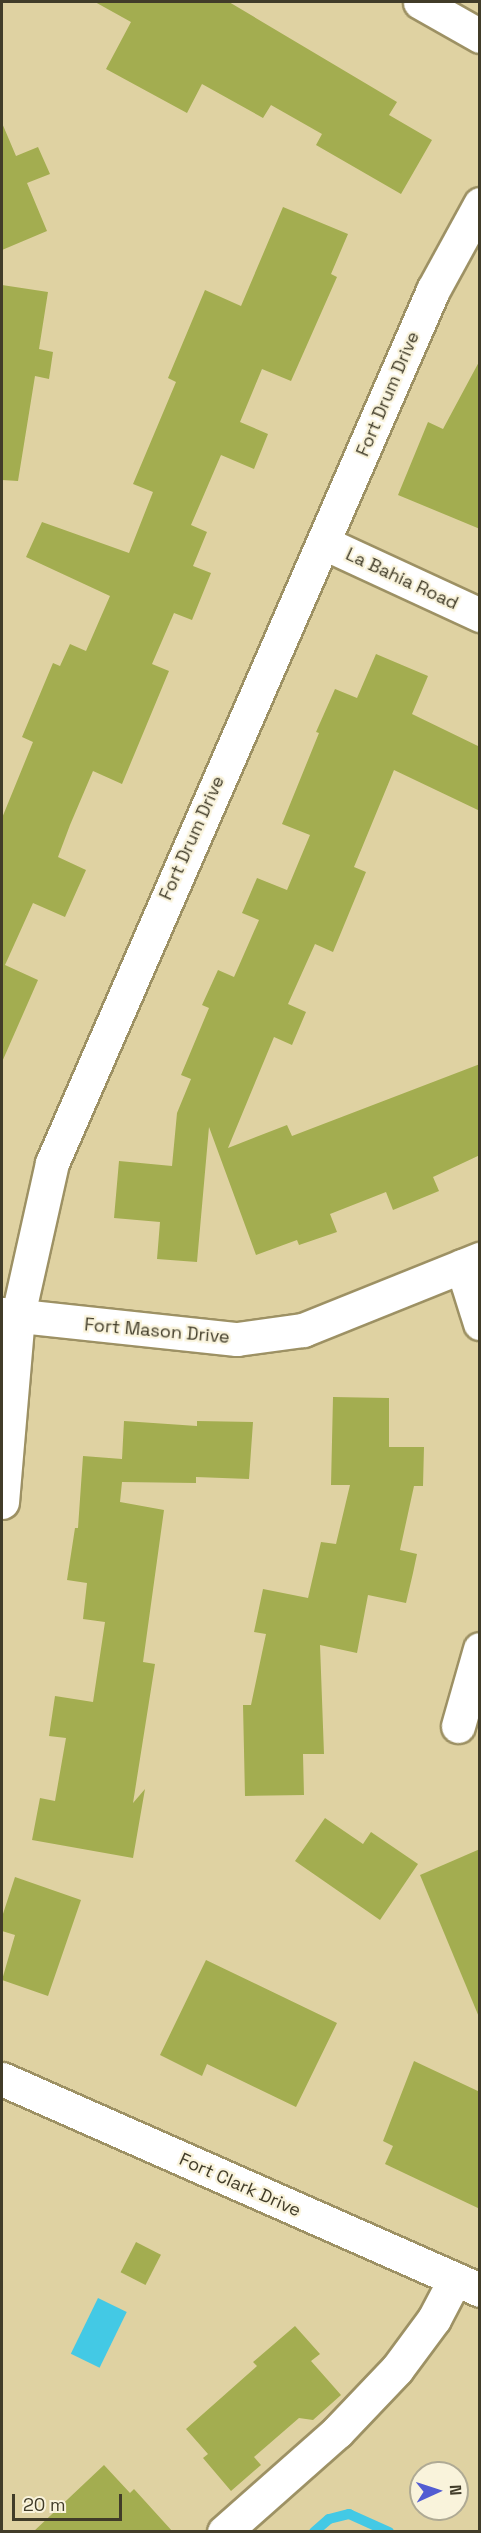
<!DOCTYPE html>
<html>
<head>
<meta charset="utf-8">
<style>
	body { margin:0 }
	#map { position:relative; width:481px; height:2533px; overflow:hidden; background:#dfd2a2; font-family:"Space Grotesk",sans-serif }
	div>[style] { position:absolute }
	.water>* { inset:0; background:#43c9e5; transform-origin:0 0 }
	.stream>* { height:10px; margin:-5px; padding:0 5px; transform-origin:5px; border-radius:5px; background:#43c9e5 }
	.building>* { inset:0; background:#a3ad50; transform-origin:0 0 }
	.roads { filter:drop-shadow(2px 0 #9d9164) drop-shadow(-2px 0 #9d9164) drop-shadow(0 2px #9d9164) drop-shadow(0 -2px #9d9164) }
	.minor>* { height:33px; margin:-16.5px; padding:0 16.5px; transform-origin:16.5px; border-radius:16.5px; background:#fff }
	span { translate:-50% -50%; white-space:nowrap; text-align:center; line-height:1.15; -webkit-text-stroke:4.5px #f9f3db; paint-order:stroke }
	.street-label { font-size:18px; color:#413c29 }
	.frame { position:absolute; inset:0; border:3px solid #413c29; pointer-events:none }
	.north { position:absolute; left:409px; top:2461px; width:60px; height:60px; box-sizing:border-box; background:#f9f3db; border:2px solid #afaa94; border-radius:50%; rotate:87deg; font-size:16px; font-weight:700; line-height:24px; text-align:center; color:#413c29 }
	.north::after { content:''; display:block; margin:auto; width:21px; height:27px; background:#525cd2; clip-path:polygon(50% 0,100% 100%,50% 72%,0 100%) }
	.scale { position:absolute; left:12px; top:2494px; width:110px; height:27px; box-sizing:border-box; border:3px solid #413c29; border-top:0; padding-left:8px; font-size:18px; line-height:21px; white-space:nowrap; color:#413c29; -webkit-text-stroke:4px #f9f3db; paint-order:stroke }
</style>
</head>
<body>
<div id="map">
	<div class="water">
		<div style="left:98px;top:2298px;width:32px;height:62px;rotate:26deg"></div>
	</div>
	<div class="stream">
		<div style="left:314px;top:2532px;width:20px;rotate:-41deg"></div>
		<div style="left:329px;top:2519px;width:21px;rotate:-14deg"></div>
		<div style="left:349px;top:2514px;width:44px;rotate:24.2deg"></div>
	</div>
	<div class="building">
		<div style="clip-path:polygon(95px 2px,229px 2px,397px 102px,389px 115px,432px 140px,401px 194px,316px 145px,322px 134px,271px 105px,263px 118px,202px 84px,187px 113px,106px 69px,131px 22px)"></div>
		<div style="clip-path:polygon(2px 123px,16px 156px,38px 147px,50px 174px,27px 183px,47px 231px,2px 250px)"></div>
		<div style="clip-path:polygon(283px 207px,348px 234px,331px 274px,337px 277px,291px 381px,262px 369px,240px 422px,268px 434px,254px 469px,221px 455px,191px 525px,207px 532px,193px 566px,211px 573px,192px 620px,174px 613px,152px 664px,169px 671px,122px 784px,93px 771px,70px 825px,58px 857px,86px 870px,65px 917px,33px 903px,5px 965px,38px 980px,2px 1062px,2px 818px,33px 742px,22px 737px,53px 663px,60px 666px,70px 644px,86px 651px,110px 596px,26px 557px,42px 522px,129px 553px,153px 492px,133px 484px,176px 382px,168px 378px,205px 290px,241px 306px)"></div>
		<div style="clip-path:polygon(2px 285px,48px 292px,39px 349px,53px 352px,49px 379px,35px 376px,18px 481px,2px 480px)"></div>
		<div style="clip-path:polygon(480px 360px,480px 529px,398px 495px,428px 422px,443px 429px)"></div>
		<div style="clip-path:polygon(376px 654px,428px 676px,412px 714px,480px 747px,480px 811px,394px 770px,354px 867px,366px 872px,333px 952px,315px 944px,288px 1004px,306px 1012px,292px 1045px,274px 1037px,228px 1148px,287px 1125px,292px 1136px,480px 1064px,480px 1155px,433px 1177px,439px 1191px,393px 1210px,386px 1192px,330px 1214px,337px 1232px,299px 1245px,297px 1240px,256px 1255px,209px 1127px,197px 1262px,157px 1259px,160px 1222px,114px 1218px,119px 1161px,172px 1166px,177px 1113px,191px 1079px,181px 1075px,209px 1008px,202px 1005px,218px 970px,234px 977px,259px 920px,242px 913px,257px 878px,287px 890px,310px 835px,282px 824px,319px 733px,316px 732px,335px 689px,357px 698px)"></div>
		<div style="clip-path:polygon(333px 1397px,389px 1398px,389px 1447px,424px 1447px,423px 1486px,414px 1486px,400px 1550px,417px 1554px,413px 1573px,406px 1603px,368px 1595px,357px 1653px,320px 1645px,324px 1754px,303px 1754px,304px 1795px,245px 1796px,243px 1705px,251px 1705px,266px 1634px,254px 1632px,263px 1589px,308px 1598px,321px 1542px,336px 1544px,350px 1485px,331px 1485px)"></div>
		<div style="clip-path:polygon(124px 1421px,197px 1426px,197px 1421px,253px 1422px,249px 1479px,196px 1477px,196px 1483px,122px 1482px,120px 1502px,164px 1510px,143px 1662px,155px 1664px,133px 1803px,145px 1789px,133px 1858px,32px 1840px,40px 1798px,55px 1801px,66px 1738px,49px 1736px,55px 1696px,93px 1702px,105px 1622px,83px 1619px,87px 1583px,67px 1580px,75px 1528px,78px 1528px,83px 1456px,122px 1459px)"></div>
		<div style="clip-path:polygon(325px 1818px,363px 1844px,371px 1832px,418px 1864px,380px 1920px,295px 1861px)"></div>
		<div style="clip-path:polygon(480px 1849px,480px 2017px,479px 2017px,420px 1875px)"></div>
		<div style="clip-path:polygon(15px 1877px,81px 1900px,48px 1996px,2px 1980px,15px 1935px,2px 1931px,2px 1917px)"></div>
		<div style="clip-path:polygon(206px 1960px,337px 2023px,296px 2107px,207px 2064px,202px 2076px,160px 2055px)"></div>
		<div style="clip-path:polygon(414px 2061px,480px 2092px,480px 2209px,385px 2164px,393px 2146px,383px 2141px)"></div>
		<div style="left:136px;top:2242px;width:28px;height:34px;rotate:27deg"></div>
		<div style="clip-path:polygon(295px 2326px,320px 2354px,311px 2361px,341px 2395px,313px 2420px,299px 2418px,254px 2457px,261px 2465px,231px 2491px,203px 2458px,208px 2454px,186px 2429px,257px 2366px,253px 2362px)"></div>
		<div style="clip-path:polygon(104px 2465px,130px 2493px,134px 2489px,173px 2532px,33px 2532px)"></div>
	</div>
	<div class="roads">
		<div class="minor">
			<div style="left:420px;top:2px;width:69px;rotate:29.5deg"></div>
			<div style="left:324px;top:543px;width:172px;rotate:24.8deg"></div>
			<div style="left:462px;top:1266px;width:60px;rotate:72.5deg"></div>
			<div style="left:2px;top:1314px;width:236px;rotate:6.1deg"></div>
			<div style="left:237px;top:1339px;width:67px;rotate:-7.8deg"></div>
			<div style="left:303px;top:1330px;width:191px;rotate:-21.9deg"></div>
			<div style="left:2px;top:1502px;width:188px;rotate:-85.1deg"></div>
			<div style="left:18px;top:1315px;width:156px;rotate:-77.4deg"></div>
			<div style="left:52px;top:1163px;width:953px;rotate:-66.42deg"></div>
			<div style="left:433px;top:290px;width:98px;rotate:-61.3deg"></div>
			<div style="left:458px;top:1726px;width:80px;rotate:-74.1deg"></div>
			<div style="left:2px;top:2079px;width:522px;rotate:23.82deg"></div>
			<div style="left:224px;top:2532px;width:151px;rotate:-41.5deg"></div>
			<div style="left:337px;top:2432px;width:87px;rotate:-46.4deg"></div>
			<div style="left:397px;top:2369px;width:62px;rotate:-53.5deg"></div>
			<div style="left:434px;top:2319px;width:45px;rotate:-62.3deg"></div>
		</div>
	</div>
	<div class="street-label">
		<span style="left:388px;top:394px;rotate:-67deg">Fort Drum Drive</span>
		<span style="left:402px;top:579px;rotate:25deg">La Bahia Road</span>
		<span style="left:192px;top:838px;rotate:-66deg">Fort Drum Drive</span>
		<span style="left:157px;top:1331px;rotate:5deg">Fort Mason Drive</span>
		<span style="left:240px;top:2185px;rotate:24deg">Fort Clark Drive</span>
	</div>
	<div class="frame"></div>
	<div class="north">N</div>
	<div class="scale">20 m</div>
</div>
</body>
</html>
